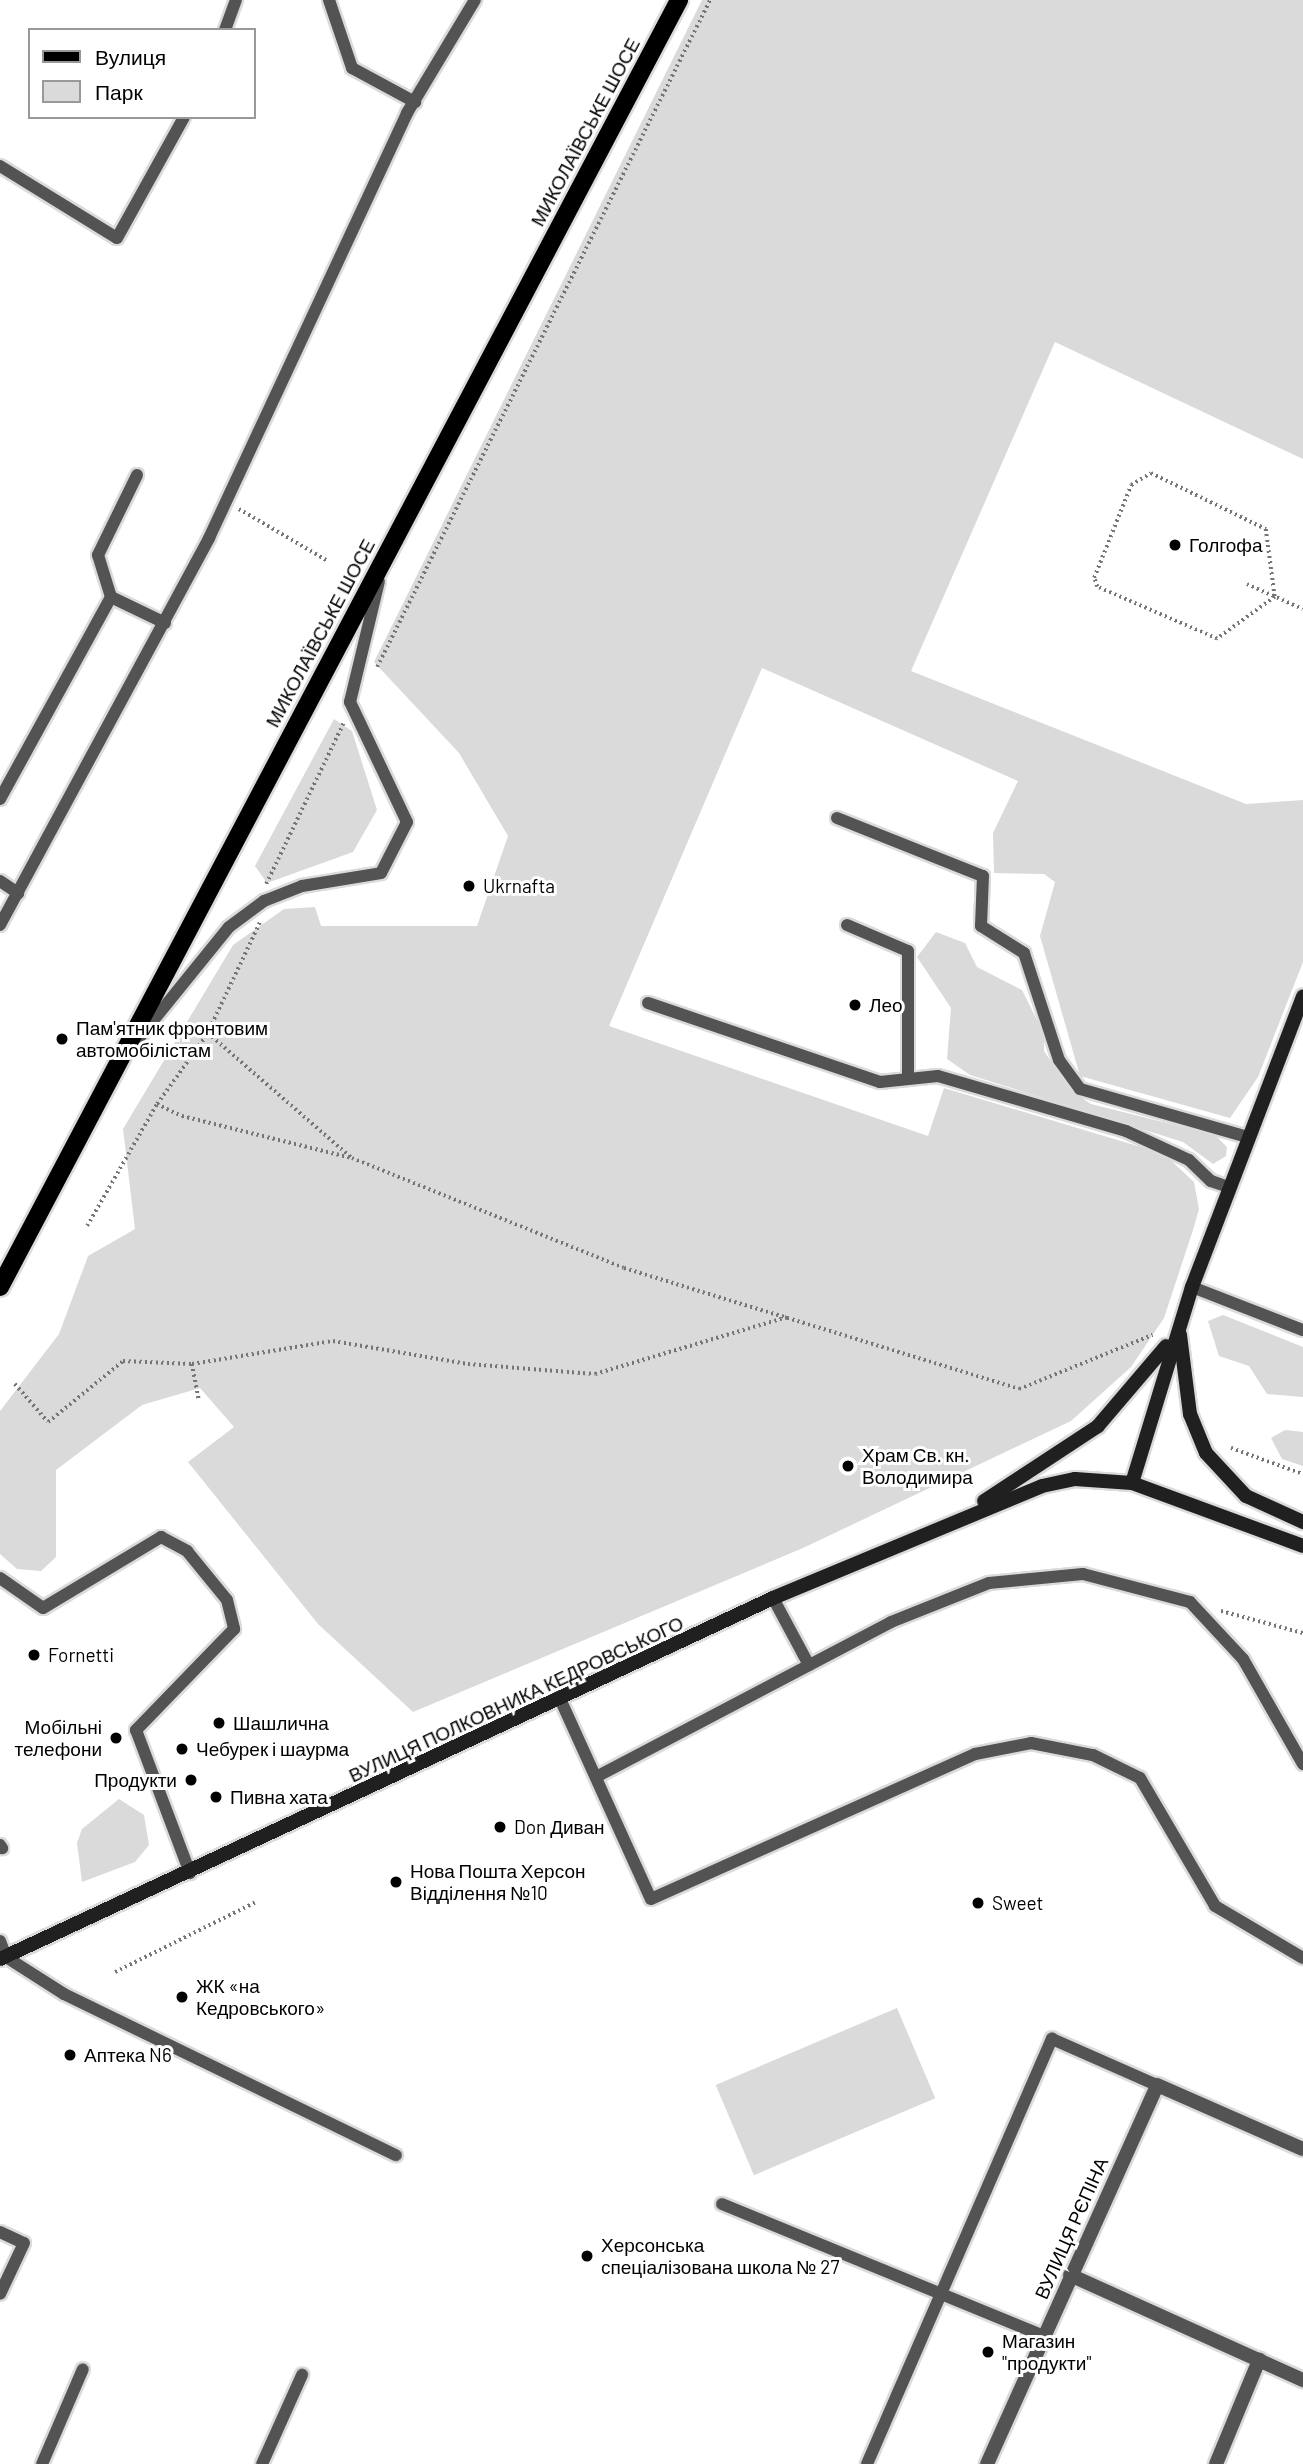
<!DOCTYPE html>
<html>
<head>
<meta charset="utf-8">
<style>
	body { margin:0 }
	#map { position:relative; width:1303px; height:2464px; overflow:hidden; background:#fff; font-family:Barlow,sans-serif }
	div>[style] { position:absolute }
	.green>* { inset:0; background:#dadada; transform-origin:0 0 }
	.path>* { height:3.5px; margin-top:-1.75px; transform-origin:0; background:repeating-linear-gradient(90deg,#757575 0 2px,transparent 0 5.5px) }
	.roads { filter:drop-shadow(2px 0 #dbdbdb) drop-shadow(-2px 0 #dbdbdb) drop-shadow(0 2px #dbdbdb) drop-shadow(0 -2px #dbdbdb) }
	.lane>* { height:12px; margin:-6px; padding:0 6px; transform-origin:6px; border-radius:6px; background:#535353 }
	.street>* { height:14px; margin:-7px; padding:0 7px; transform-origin:7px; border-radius:7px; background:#535353 }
	.secondary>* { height:14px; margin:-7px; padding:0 7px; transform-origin:7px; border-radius:7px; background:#202020 }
	.primary>* { height:18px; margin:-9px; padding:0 9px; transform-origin:9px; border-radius:9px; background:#000 }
	.dots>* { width:19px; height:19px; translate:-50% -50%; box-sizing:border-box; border:4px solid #fff; border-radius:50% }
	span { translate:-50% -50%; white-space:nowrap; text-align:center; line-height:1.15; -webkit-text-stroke:6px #fff; paint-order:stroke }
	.street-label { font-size:19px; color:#000 }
	.poi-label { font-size:19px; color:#000 }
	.left { translate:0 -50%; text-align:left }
	.right { translate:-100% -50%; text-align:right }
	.legend { position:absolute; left:28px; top:28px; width:228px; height:91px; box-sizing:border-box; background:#fff; border:2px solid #999; margin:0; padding:9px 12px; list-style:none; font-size:21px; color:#000 }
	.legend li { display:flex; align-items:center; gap:14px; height:35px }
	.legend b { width:35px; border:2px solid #999 }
</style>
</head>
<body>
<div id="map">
	<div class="green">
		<div style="clip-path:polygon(702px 0,1303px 0,1303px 459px,1055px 342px,911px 671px,1246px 804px,1303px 800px,1303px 962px,1258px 1077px,1230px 1118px,1080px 1076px,1040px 936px,1055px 882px,1044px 874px,994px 873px,993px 833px,1018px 781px,762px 668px,609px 1026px,928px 1136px,944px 1088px,1164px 1154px,1194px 1182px,1199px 1209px,1193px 1230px,1164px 1318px,1131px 1367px,1071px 1421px,803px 1548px,413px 1712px,318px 1624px,188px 1462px,234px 1427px,200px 1388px,142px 1405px,56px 1470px,56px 1557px,41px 1571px,17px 1569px,0 1554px,0 1411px,59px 1334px,88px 1256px,135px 1229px,123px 1129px,233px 945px,284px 909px,315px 907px,321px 926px,477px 926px,508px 836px,459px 753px,374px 662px)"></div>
		<div style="clip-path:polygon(334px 719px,352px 731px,377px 810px,353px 852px,267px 883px,255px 866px)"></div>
		<div style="clip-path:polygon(936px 932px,965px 943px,977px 967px,1022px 990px,1044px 1034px,1044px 1051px,1071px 1091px,1091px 1104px,1215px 1135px,1227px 1147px,1226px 1156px,1213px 1164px,1183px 1142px,970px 1075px,947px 1059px,951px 1008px,917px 957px)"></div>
		<div style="clip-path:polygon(1223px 1315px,1303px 1347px,1303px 1397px,1267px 1394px,1249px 1366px,1219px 1356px,1208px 1321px)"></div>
		<div style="clip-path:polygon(1285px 1430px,1303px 1432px,1303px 1466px,1282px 1459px,1271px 1438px)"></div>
		<div style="clip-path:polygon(119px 1799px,144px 1815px,149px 1845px,135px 1862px,82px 1882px,77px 1843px,82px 1829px)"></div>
		<div style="left:897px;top:2008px;width:98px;height:197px;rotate:67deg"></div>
	</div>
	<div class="path">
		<div style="left:1151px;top:473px;width:128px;rotate:26deg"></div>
		<div style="left:1266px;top:529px;width:69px;rotate:82.5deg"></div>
		<div style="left:1275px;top:597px;width:72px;rotate:144.1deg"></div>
		<div style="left:1217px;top:639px;width:131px;rotate:-156.6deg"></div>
		<div style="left:1097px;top:587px;width:9px;rotate:-108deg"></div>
		<div style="left:1094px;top:578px;width:100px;rotate:-68.3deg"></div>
		<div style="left:1131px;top:485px;width:23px;rotate:-31deg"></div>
		<div style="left:239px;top:509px;width:103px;rotate:30.3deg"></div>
		<div style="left:1247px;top:584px;width:61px;rotate:24.1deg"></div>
		<div style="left:377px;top:667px;width:746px;rotate:-63.47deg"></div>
		<div style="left:266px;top:884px;width:178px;rotate:-64.3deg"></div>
		<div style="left:260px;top:923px;width:122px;rotate:115.3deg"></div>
		<div style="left:208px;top:1033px;width:191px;rotate:41deg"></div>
		<div style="left:157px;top:1104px;width:87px;rotate:-54.3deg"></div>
		<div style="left:87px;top:1226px;width:141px;rotate:-60.2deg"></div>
		<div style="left:157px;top:1104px;width:28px;rotate:26deg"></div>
		<div style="left:182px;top:1116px;width:175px;rotate:13.9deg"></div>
		<div style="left:352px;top:1158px;width:293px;rotate:22deg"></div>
		<div style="left:624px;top:1268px;width:413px;rotate:17deg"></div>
		<div style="left:1019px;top:1389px;width:144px;rotate:-22.1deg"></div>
		<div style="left:192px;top:1364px;width:37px;rotate:79deg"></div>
		<div style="left:15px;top:1384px;width:50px;rotate:49deg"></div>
		<div style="left:48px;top:1422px;width:97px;rotate:-39.1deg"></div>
		<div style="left:123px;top:1361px;width:69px;rotate:2.5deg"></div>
		<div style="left:192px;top:1364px;width:143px;rotate:-9.3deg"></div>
		<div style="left:333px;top:1341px;width:137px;rotate:9.7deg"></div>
		<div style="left:468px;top:1364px;width:127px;rotate:4.5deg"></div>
		<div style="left:595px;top:1374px;width:201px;rotate:-16.5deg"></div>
		<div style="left:1231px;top:1448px;width:77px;rotate:19.9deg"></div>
		<div style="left:1221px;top:1611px;width:85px;rotate:15deg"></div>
		<div style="left:115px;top:1972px;width:157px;rotate:-26.4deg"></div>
	</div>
	<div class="roads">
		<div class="lane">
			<div style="left:329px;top:0;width:72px;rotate:71.3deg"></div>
			<div style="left:352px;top:68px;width:72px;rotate:28.4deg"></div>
			<div style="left:225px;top:30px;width:32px;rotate:-70deg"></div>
			<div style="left:0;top:166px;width:137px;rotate:31.6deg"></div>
			<div style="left:117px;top:238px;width:138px;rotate:-61deg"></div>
			<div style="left:111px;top:597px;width:44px;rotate:-107.2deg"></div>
			<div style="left:98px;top:555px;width:89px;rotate:-64deg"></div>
			<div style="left:0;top:799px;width:230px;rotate:-61.2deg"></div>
			<div style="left:111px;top:597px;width:60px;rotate:25.7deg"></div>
			<div style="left:837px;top:818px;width:157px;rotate:21.7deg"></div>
			<div style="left:983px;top:876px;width:50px;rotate:92.3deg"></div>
			<div style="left:981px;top:926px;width:51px;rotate:32.1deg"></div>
			<div style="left:1024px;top:953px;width:113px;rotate:71.9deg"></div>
			<div style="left:1059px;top:1060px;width:36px;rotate:54deg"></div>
			<div style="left:1080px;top:1089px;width:174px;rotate:16deg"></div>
			<div style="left:0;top:881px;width:22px;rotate:34deg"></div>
			<div style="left:0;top:925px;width:440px;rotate:-61.6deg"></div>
			<div style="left:209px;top:538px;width:469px;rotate:-65deg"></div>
			<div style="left:407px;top:113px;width:132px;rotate:-59deg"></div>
			<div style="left:847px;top:925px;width:66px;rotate:23.1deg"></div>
			<div style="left:908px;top:951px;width:123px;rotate:90deg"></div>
			<div style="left:648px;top:1003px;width:245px;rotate:18.8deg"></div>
			<div style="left:880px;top:1082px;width:58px;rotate:-5.9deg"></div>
			<div style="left:938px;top:1076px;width:196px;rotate:16.3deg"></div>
			<div style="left:1126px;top:1131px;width:69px;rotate:24.7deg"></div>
			<div style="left:1189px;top:1160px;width:30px;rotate:44deg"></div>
			<div style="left:1211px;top:1181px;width:18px;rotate:19deg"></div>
			<div style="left:135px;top:1043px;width:149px;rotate:-51deg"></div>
			<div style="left:229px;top:927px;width:44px;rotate:-36.6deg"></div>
			<div style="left:264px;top:901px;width:41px;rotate:-21.5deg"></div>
			<div style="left:302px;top:886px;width:80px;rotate:-9.3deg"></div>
			<div style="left:381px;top:873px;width:57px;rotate:-63deg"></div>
			<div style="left:407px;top:822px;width:133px;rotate:-115.4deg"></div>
			<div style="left:350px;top:702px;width:124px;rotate:-76.5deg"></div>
			<div style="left:1192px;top:1287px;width:119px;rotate:21.2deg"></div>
			<div style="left:0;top:1578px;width:52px;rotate:34.9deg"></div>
			<div style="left:43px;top:1608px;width:138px;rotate:-31deg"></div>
			<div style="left:161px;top:1537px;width:30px;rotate:28deg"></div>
			<div style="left:187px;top:1551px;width:63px;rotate:50.8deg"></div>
			<div style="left:227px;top:1600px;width:30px;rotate:76deg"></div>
			<div style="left:234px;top:1629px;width:141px;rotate:134.1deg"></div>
			<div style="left:136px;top:1730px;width:153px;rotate:69.3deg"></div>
			<div style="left:773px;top:1598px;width:76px;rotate:61.8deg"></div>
			<div style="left:561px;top:1701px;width:217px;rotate:65.6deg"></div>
			<div style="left:651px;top:1899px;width:355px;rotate:-24.1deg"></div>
			<div style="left:975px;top:1754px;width:57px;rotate:-11.1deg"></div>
			<div style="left:1031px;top:1743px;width:63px;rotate:11deg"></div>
			<div style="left:1093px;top:1755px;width:52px;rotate:26.1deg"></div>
			<div style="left:1140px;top:1778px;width:148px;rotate:59.6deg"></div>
			<div style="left:1215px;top:1906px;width:102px;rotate:30.6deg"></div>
			<div style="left:596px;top:1777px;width:333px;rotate:-27.7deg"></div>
			<div style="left:891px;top:1622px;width:105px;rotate:-21.7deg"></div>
			<div style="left:989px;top:1583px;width:94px;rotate:-5.5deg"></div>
			<div style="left:1083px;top:1574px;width:111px;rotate:14.7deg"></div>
			<div style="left:1190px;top:1602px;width:78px;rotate:47.1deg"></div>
			<div style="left:1243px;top:1659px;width:121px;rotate:60.3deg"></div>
			<div style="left:0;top:1845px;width:4px;rotate:56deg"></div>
			<div style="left:0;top:1941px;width:17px;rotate:69deg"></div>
			<div style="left:6px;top:1957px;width:69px;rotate:32.5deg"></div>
			<div style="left:64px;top:1994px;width:369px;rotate:25.9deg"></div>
			<div style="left:722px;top:2204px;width:348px;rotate:22.3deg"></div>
			<div style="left:0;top:2232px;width:26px;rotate:25deg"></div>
			<div style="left:24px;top:2243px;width:56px;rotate:115.2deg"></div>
			<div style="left:42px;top:2464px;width:103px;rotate:-66.7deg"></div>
			<div style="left:262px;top:2464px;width:98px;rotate:-65.8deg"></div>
			<div style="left:867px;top:2464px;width:464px;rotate:-66.5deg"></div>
			<div style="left:1052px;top:2039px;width:115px;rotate:23.7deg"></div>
		</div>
		<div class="street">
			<div style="left:1070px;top:2275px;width:256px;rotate:24.3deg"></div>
			<div style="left:987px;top:2464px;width:415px;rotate:-65.8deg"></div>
			<div style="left:1157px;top:2085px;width:159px;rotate:23.7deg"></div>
			<div style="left:1216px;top:2464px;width:113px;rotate:-67.5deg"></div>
		</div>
		<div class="secondary">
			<div style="left:1180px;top:1335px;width:80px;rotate:82.8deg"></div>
			<div style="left:1190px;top:1414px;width:42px;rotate:67.7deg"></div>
			<div style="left:1206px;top:1453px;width:59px;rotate:47.1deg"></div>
			<div style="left:1246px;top:1496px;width:63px;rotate:24.5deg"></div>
			<div style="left:1132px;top:1483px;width:205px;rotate:-73deg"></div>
			<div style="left:1192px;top:1287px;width:311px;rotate:-69.1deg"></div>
			<div style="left:984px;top:1501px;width:136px;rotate:-33.3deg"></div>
			<div style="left:1098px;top:1426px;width:105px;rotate:-49.6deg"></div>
			<div style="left:0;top:1959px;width:853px;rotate:-25.03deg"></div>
			<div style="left:773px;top:1598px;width:291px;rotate:-22.6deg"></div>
			<div style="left:1042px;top:1486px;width:34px;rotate:-12deg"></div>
			<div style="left:1075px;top:1479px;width:57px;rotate:4deg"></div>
			<div style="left:1132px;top:1483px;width:182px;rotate:20.2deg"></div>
		</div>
		<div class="primary">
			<div style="left:0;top:1287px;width:1455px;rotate:-62.18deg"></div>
		</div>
	</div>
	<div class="dots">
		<div style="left:1175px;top:545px;background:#000"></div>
		<div style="left:469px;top:886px;background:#000"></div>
		<div style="left:855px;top:1005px;background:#000"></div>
		<div style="left:62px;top:1039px;background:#000"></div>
		<div style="left:848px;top:1466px;background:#000"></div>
		<div style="left:34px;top:1655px;background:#000"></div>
		<div style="left:219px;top:1723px;background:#000"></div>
		<div style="left:116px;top:1738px;background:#000"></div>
		<div style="left:182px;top:1749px;background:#000"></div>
		<div style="left:191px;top:1780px;background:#000"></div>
		<div style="left:216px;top:1797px;background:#000"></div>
		<div style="left:500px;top:1827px;background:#000"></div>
		<div style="left:396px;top:1882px;background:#000"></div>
		<div style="left:978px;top:1903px;background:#000"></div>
		<div style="left:182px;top:1997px;background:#000"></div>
		<div style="left:70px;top:2055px;background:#000"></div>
		<div style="left:587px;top:2256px;background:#000"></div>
		<div style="left:988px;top:2352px;background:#000"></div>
	</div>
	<div class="street-label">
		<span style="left:585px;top:132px;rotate:-62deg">МИКОЛАЇВСЬКЕ ШОСЕ</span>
		<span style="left:320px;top:633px;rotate:-62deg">МИКОЛАЇВСЬКЕ ШОСЕ</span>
		<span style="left:516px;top:1699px;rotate:-25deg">ВУЛИЦЯ ПОЛКОВНИКА КЕДРОВСЬКОГО</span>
		<span style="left:1071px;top:2228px;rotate:-66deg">ВУЛИЦЯ РЄПІНА</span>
	</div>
	<div class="poi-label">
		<span class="left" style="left:1189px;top:545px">Голгофа</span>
		<span class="left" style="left:483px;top:886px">Ukrnafta</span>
		<span class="left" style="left:869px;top:1005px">Лео</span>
		<span class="left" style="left:76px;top:1039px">Пам'ятник фронтовим<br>автомобілістам</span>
		<span class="left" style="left:862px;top:1466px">Храм Св. кн.<br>Володимира</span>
		<span class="left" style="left:48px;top:1655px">Fornetti</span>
		<span class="left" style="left:233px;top:1723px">Шашлична</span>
		<span class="right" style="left:102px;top:1738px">Мобільні<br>телефони</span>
		<span class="left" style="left:196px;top:1749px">Чебурек і шаурма</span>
		<span class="right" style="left:177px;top:1780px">Продукти</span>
		<span class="left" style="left:230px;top:1797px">Пивна хата</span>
		<span class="left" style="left:514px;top:1827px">Don Диван</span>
		<span class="left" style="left:410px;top:1882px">Нова Пошта Херсон<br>Відділення №10</span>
		<span class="left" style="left:992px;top:1903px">Sweet</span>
		<span class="left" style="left:196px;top:1997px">ЖК «на<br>Кедровського»</span>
		<span class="left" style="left:84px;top:2055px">Аптека N6</span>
		<span class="left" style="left:601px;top:2256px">Херсонська<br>спеціалізована школа № 27</span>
		<span class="left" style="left:1002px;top:2352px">Магазин<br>"продукти"</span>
	</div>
	<ul class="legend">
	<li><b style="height:9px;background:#000"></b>Вулиця</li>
	<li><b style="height:19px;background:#dadada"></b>Парк</li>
	</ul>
</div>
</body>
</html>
